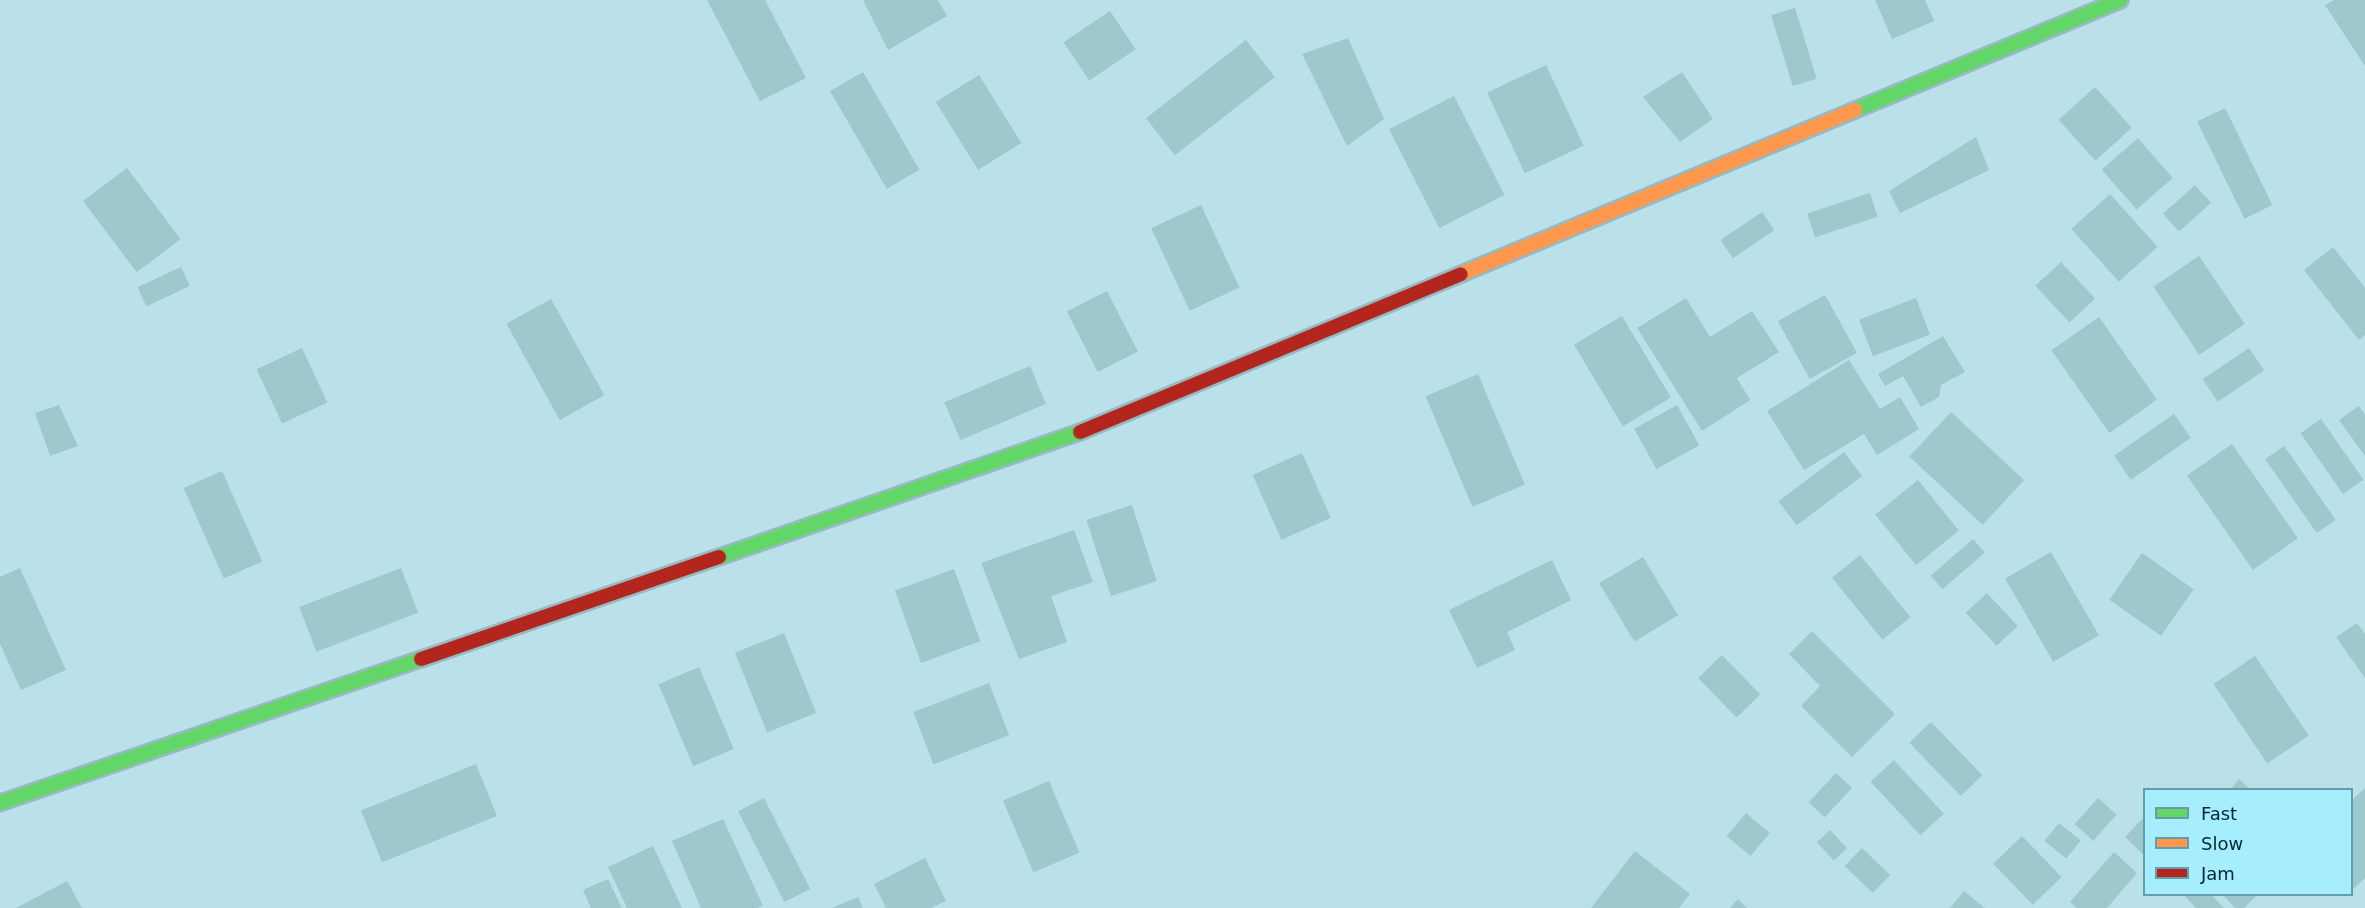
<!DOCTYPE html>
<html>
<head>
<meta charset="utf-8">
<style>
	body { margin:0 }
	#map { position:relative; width:2365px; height:908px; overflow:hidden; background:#bae0ea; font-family:"DejaVu Sans",sans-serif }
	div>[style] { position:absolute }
	.building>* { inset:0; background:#9dc8cc; transform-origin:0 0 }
	.roads { filter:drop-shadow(2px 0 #97bac2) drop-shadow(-2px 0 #97bac2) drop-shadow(0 2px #97bac2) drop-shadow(0 -2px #97bac2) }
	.fast>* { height:14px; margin:-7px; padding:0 7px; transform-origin:7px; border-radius:7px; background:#63d668 }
	.slow>* { height:14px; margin:-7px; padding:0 7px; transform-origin:7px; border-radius:7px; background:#ff974d }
	.jam>* { height:14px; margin:-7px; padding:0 7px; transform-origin:7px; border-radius:7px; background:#b3261e }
	span { translate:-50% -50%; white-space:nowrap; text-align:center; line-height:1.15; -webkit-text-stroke:6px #a6edfe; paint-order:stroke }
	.legend { position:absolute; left:2143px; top:788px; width:210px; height:108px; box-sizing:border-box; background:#a6edfe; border:2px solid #649eac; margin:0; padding:8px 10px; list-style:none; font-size:18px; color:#002830 }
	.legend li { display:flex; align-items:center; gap:12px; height:30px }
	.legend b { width:30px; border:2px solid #649eac }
</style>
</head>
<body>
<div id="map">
	<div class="building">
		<div style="clip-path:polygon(707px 0,765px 0,806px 78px,760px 101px)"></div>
		<div style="clip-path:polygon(863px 0,938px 0,947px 16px,888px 50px)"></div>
		<div style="clip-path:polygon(1875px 0,1925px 0,1934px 21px,1892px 39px)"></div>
		<div style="clip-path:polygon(2334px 0,2365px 0,2365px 66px,2325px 5px)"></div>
		<div style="left:1795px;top:8px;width:74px;height:25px;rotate:73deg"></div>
		<div style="left:1110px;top:11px;width:46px;height:56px;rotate:56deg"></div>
		<div style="clip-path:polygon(1348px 38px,1384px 119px,1347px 146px,1302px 54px)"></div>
		<div style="left:1246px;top:40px;width:47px;height:127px;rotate:52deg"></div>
		<div style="left:1546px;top:65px;width:89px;height:65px;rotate:65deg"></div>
		<div style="left:863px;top:72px;width:113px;height:38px;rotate:60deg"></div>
		<div style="clip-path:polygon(1682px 72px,1713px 119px,1680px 142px,1643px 97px)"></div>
		<div style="left:979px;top:75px;width:80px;height:51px;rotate:58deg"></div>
		<div style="left:2095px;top:87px;width:55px;height:49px;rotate:48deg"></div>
		<div style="left:1454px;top:96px;width:111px;height:73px;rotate:63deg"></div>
		<div style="left:2225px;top:108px;width:108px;height:31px;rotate:64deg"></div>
		<div style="clip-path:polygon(1976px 137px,1989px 170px,1900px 213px,1889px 191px)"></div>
		<div style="left:2138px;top:138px;width:53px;height:48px;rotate:49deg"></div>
		<div style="left:127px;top:168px;width:89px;height:55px;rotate:53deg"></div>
		<div style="left:2195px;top:185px;width:24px;height:43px;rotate:48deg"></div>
		<div style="left:1870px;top:193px;width:25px;height:66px;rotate:72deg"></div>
		<div style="left:2110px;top:194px;width:71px;height:52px;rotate:48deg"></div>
		<div style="left:1201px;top:205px;width:91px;height:55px;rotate:65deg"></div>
		<div style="left:1762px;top:212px;width:22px;height:50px;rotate:56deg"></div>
		<div style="clip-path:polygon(2333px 247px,2365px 288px,2365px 335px,2359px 340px,2304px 270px)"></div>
		<div style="left:2199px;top:256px;width:82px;height:55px;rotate:56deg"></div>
		<div style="left:2061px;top:262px;width:50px;height:35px;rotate:47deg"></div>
		<div style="left:181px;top:267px;width:21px;height:48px;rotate:65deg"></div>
		<div style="left:1107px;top:291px;width:68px;height:45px;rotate:63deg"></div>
		<div style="left:1825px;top:295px;width:66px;height:54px;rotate:61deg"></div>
		<div style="clip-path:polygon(1686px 298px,1710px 337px,1752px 311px,1779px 352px,1737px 378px,1750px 400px,1702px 431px,1637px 328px)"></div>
		<div style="left:1916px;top:298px;width:39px;height:61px;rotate:69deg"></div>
		<div style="left:551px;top:299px;width:110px;height:51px;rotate:61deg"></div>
		<div style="left:1622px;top:316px;width:95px;height:56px;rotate:59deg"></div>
		<div style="left:2099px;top:317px;width:101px;height:58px;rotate:55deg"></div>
		<div style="clip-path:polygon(1943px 336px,1965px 372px,1941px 385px,1939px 397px,1921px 407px,1903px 376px,1885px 386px,1878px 374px)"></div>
		<div style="left:302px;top:348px;width:60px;height:50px;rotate:65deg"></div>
		<div style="left:2249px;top:348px;width:27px;height:56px;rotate:56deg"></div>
		<div style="clip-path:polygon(1849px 360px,1880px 409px,1900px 397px,1919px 429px,1877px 455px,1864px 434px,1804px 470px,1767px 411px)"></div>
		<div style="left:1030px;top:366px;width:41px;height:93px;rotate:67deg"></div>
		<div style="left:1478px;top:374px;width:120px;height:57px;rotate:67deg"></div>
		<div style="clip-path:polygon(59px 405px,78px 446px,50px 456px,35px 413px)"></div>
		<div style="left:1677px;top:405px;width:46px;height:49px;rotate:61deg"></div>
		<div style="clip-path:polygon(2359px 406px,2365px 415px,2365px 456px,2339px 420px)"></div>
		<div style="left:1951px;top:412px;width:100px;height:61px;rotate:43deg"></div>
		<div style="left:2174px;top:414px;width:29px;height:73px;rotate:55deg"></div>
		<div style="left:2321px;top:419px;width:74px;height:25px;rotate:55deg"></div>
		<div style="left:2232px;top:444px;width:115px;height:55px;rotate:55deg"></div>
		<div style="left:2284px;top:446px;width:90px;height:23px;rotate:55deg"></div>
		<div style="left:1844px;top:452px;width:30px;height:82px;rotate:53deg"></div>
		<div style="left:1302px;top:453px;width:71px;height:54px;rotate:66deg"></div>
		<div style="left:222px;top:471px;width:99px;height:42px;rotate:66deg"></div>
		<div style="left:1918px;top:480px;width:65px;height:55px;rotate:51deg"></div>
		<div style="left:1132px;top:505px;width:80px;height:48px;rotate:72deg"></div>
		<div style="clip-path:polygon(1074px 530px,1093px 582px,1051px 596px,1067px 642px,1019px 659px,981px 563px)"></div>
		<div style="left:1973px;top:539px;width:18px;height:56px;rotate:49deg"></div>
		<div style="left:2051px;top:552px;width:96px;height:53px;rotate:60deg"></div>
		<div style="left:2142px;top:553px;width:63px;height:57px;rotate:35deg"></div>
		<div style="left:1860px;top:555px;width:80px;height:36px;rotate:51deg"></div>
		<div style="left:1643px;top:557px;width:68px;height:51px;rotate:59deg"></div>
		<div style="clip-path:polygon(1552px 560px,1571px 600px,1507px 632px,1515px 650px,1477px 668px,1449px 610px)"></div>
		<div style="clip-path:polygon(20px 568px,66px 670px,21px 690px,0 644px,0 577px)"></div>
		<div style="left:401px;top:568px;width:48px;height:109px;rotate:69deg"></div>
		<div style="left:954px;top:569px;width:77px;height:63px;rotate:70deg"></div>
		<div style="left:1987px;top:593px;width:45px;height:29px;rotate:47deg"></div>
		<div style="clip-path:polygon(2357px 623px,2365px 634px,2365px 678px,2336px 637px)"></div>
		<div style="clip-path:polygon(1812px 631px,1895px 714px,1852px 757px,1801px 706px,1820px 686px,1789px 654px)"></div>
		<div style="left:784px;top:633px;width:86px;height:53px;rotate:68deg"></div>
		<div style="left:1722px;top:655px;width:55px;height:33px;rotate:46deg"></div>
		<div style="left:2255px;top:656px;width:96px;height:50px;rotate:56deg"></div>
		<div style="left:699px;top:667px;width:89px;height:44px;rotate:67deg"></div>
		<div style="left:989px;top:683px;width:56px;height:81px;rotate:69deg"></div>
		<div style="left:1931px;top:722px;width:74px;height:30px;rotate:46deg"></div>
		<div style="left:1894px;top:760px;width:73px;height:32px;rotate:47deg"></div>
		<div style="left:476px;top:764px;width:56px;height:124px;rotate:68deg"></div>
		<div style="left:1836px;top:773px;width:22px;height:40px;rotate:43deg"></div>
		<div style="clip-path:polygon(2239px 779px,2251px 790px,2230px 790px)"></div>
		<div style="left:1049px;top:781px;width:78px;height:50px;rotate:67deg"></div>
		<div style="clip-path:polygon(2365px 788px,2365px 878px,2352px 890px,2352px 800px)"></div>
		<div style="left:764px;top:798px;width:102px;height:29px;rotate:63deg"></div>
		<div style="left:2098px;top:798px;width:25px;height:35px;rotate:42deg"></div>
		<div style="left:1746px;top:813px;width:31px;height:30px;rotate:40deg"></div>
		<div style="clip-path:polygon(723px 819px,763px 906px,757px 908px,701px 908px,672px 841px)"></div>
		<div style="clip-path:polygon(2142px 819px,2144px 822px,2144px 855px,2125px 837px)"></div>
		<div style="left:2059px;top:823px;width:28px;height:23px;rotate:39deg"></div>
		<div style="left:1830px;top:830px;width:25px;height:18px;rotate:47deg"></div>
		<div style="left:2022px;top:836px;width:57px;height:40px;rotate:46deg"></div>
		<div style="clip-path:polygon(653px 846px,682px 908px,627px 908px,608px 867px)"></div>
		<div style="left:1862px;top:848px;width:39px;height:25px;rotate:44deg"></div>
		<div style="clip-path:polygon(1635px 851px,1690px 894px,1679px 908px,1591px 908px)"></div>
		<div style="clip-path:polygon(2114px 852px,2137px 873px,2107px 908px,2077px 908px,2070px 902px)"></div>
		<div style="clip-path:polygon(925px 858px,946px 901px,931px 908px,886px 908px,874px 884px)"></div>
		<div style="clip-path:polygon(608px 879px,622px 908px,591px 908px,583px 890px)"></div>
		<div style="clip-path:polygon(67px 881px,82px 908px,16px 908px)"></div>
		<div style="clip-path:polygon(1964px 891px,1985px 908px,1950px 908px)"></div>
		<div style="clip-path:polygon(2183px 894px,2211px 894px,2224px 908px,2196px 908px)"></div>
		<div style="clip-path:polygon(2222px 894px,2258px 894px,2244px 908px,2235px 908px)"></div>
		<div style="clip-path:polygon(858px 897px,863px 908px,832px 908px)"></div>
		<div style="clip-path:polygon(1738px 899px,1747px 908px,1730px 908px)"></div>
	</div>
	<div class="roads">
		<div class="fast">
			<div style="left:1855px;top:110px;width:287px;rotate:-22.5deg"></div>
			<div style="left:719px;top:557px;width:382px;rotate:-19.1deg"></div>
			<div style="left:0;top:803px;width:445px;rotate:-18.9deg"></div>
		</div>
		<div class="slow">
			<div style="left:1461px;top:274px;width:427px;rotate:-22.6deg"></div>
		</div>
		<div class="jam">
			<div style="left:1080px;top:432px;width:412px;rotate:-22.5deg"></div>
			<div style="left:421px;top:659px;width:315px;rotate:-18.9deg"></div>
		</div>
	</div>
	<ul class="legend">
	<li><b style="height:8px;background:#63d668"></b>Fast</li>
	<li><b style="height:8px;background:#ff974d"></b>Slow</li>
	<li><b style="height:8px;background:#b3261e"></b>Jam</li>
	</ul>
</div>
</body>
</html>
